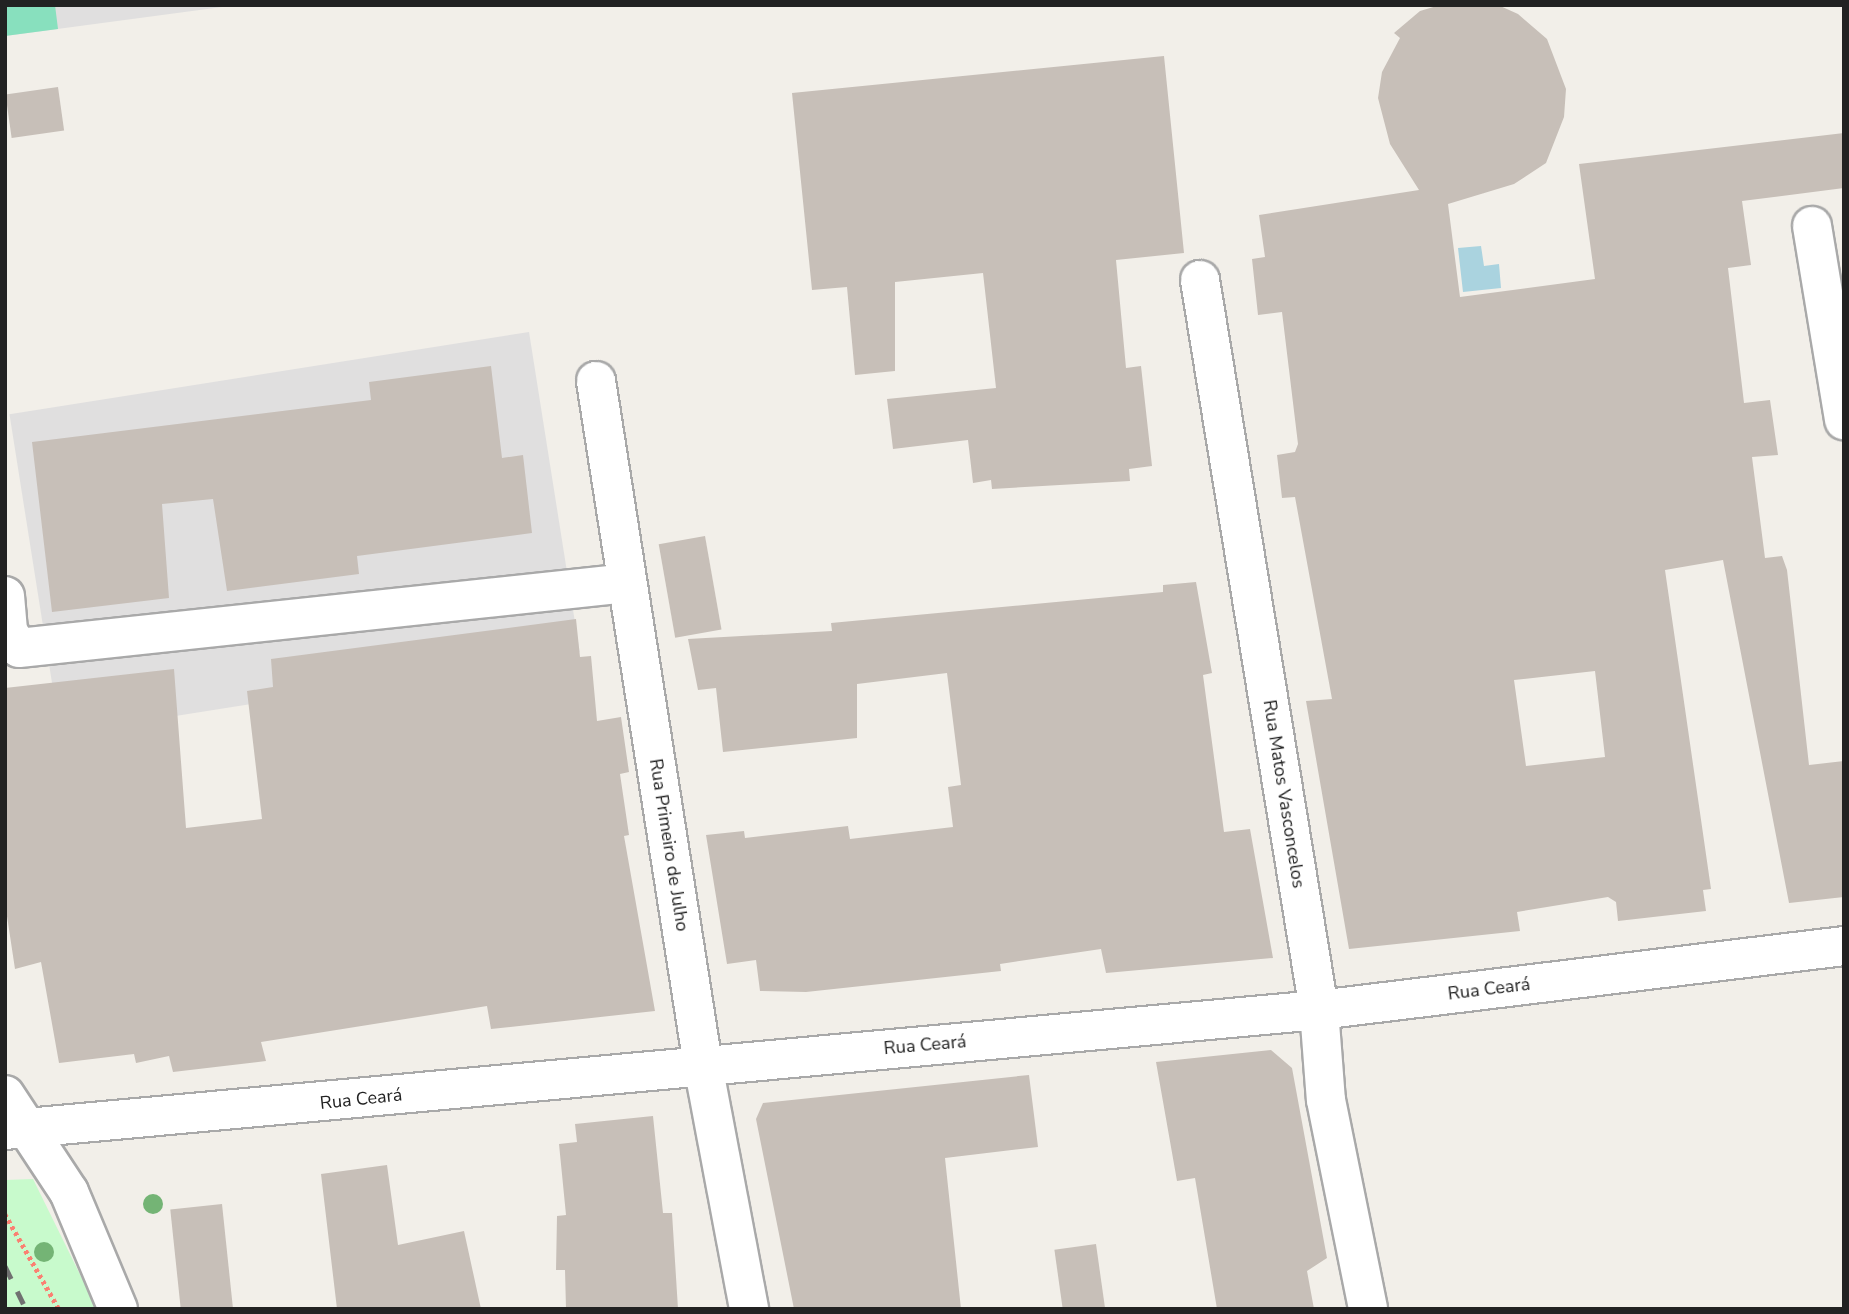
<!DOCTYPE html>
<html>
<head>
<meta charset="utf-8">
<style>
	body { margin:0 }
	#map { position:relative; width:1849px; height:1314px; overflow:hidden; background:#f2efe9; font-family:"Nunito Sans",sans-serif }
	div>[style] { position:absolute }
	.residential>* { inset:0; background:#e0dfdf; transform-origin:0 0 }
	.park>* { inset:0; background:#c8facc }
	.pitch>* { inset:0; background:#88e0be }
	.water>* { inset:0; background:#aad3df }
	.building>* { inset:0; background:#c7bfb8; transform-origin:0 0 }
	.path>* { height:4.5px; margin-top:-2.25px; transform-origin:0; background:repeating-linear-gradient(90deg,#fa8072 0 3.5px,transparent 0 7px) }
	.roads { filter:drop-shadow(2px 0 #a9a9a9) drop-shadow(-2px 0 #a9a9a9) drop-shadow(0 2px #a9a9a9) drop-shadow(0 -2px #a9a9a9) }
	.street>* { height:38px; margin:-19px; padding:0 19px; transform-origin:19px; border-radius:19px; background:#fff }
	.rail>* { height:5px; margin-top:-2.5px; transform-origin:0; background:repeating-linear-gradient(90deg,#707070 0 14px,transparent 0 28px) }
	.trees>* { width:20px; height:20px; margin:-10px; border-radius:50%; background:#74b475 }
	span { translate:-50% -50%; white-space:nowrap; text-align:center; line-height:1.15; -webkit-text-stroke:5px #fff; paint-order:stroke }
	.street-label { font-size:18px; color:#222 }
	.frame { position:absolute; inset:0; border:7px solid #222; pointer-events:none }
</style>
</head>
<body>
<div id="map">
	<div class="residential">
		<div style="clip-path:polygon(5px 5px,237px 5px,5px 36px)"></div>
		<div style="left:529px;top:332px;width:324px;height:526px;rotate:81deg"></div>
	</div>
	<div class="park">
		<div style="clip-path:polygon(33px 1179px,97px 1309px,5px 1309px,5px 1180px)"></div>
	</div>
	<div class="pitch">
		<div style="clip-path:polygon(5px 5px,55px 5px,58px 29px,5px 36px)"></div>
	</div>
	<div class="water">
		<div style="clip-path:polygon(1481px 246px,1484px 266px,1499px 264px,1501px 288px,1463px 292px,1458px 248px)"></div>
	</div>
	<div class="building">
		<div style="clip-path:polygon(evenodd,1440px 5px,1498px 5px,1518px 14px,1547px 39px,1566px 89px,1564px 117px,1546px 163px,1514px 184px,1448px 204px,1460px 297px,1595px 279px,1579px 164px,1844px 133px,1844px 188px,1742px 201px,1751px 265px,1728px 268px,1744px 403px,1770px 400px,1778px 455px,1752px 457px,1765px 558px,1782px 556px,1787px 570px,1809px 765px,1844px 761px,1844px 897px,1789px 903px,1723px 560px,1665px 570px,1711px 889px,1703px 890px,1706px 911px,1618px 921px,1616px 902px,1608px 897px,1517px 912px,1520px 931px,1349px 949px,1306px 701px,1332px 699px,1295px 497px,1282px 498px,1277px 455px,1295px 452px,1298px 444px,1282px 312px,1258px 315px,1252px 259px,1265px 257px,1259px 215px,1419px 190px,1390px 144px,1378px 98px,1382px 72px,1400px 38px,1394px 33px,1420px 11px,1440px 5px,1595px 671px,1605px 757px,1526px 766px,1514px 680px,1595px 671px)"></div>
		<div style="clip-path:polygon(1164px 56px,1184px 253px,1116px 260px,1126px 368px,1141px 366px,1152px 466px,1129px 469px,1130px 481px,992px 489px,991px 480px,973px 483px,968px 440px,893px 449px,887px 399px,996px 388px,983px 273px,895px 282px,895px 371px,855px 375px,847px 287px,812px 290px,792px 93px)"></div>
		<div style="left:58px;top:87px;width:44px;height:53px;rotate:82deg"></div>
		<div style="clip-path:polygon(491px 366px,502px 458px,523px 455px,532px 533px,357px 556px,359px 574px,227px 591px,213px 499px,162px 504px,169px 598px,52px 612px,32px 442px,371px 400px,369px 382px)"></div>
		<div style="left:705px;top:536px;width:95px;height:47px;rotate:80deg"></div>
		<div style="clip-path:polygon(1196px 582px,1212px 673px,1203px 675px,1224px 832px,1250px 829px,1273px 958px,1106px 973px,1101px 949px,1000px 964px,1001px 971px,806px 992px,760px 991px,756px 960px,727px 964px,706px 835px,744px 831px,745px 838px,848px 826px,850px 839px,953px 827px,948px 787px,961px 785px,947px 673px,857px 684px,857px 738px,723px 752px,716px 688px,698px 690px,688px 639px,832px 631px,831px 623px,1163px 592px,1163px 585px)"></div>
		<div style="clip-path:polygon(576px 619px,580px 657px,591px 656px,597px 721px,621px 717px,629px 772px,620px 774px,629px 835px,624px 836px,655px 1011px,491px 1029px,487px 1006px,261px 1042px,266px 1061px,173px 1072px,169px 1056px,136px 1063px,134px 1054px,59px 1063px,41px 962px,15px 969px,5px 903px,5px 688px,174px 669px,186px 828px,262px 819px,247px 691px,273px 687px,271px 659px)"></div>
		<div style="clip-path:polygon(1271px 1050px,1292px 1068px,1327px 1258px,1307px 1271px,1314px 1309px,1217px 1309px,1195px 1178px,1177px 1181px,1156px 1062px)"></div>
		<div style="clip-path:polygon(1029px 1075px,1038px 1147px,945px 1158px,961px 1309px,794px 1309px,756px 1119px,763px 1103px)"></div>
		<div style="clip-path:polygon(653px 1116px,663px 1213px,672px 1213px,678px 1309px,566px 1309px,565px 1270px,556px 1270px,557px 1216px,566px 1215px,559px 1144px,577px 1142px,575px 1124px)"></div>
		<div style="clip-path:polygon(387px 1165px,398px 1245px,464px 1231px,481px 1309px,337px 1309px,321px 1174px)"></div>
		<div style="left:222px;top:1204px;width:106px;height:52px;rotate:84deg"></div>
		<div style="left:1096px;top:1244px;width:66px;height:42px;rotate:82deg"></div>
	</div>
	<div class="path">
		<div style="left:5px;top:1214px;width:109px;rotate:60.4deg"></div>
	</div>
	<div class="roads">
		<div class="street">
			<div style="left:1812px;top:226px;width:197px;rotate:80.6deg"></div>
			<div style="left:1200px;top:280px;width:740px;rotate:80.74deg"></div>
			<div style="left:1319px;top:1010px;width:90px;rotate:85.6deg"></div>
			<div style="left:1326px;top:1100px;width:213px;rotate:78.6deg"></div>
			<div style="left:596px;top:381px;width:692px;rotate:81.11deg"></div>
			<div style="left:703px;top:1065px;width:248px;rotate:79.3deg"></div>
			<div style="left:5px;top:596px;width:36px;rotate:85deg"></div>
			<div style="left:8px;top:632px;width:19px;rotate:55deg"></div>
			<div style="left:19px;top:648px;width:611px;rotate:-6.1deg"></div>
			<div style="left:5px;top:1095px;width:116px;rotate:56.6deg"></div>
			<div style="left:69px;top:1192px;width:127px;rotate:67.3deg"></div>
			<div style="left:5px;top:1130px;width:1319px;rotate:-5.22deg"></div>
			<div style="left:1319px;top:1010px;width:529px;rotate:-6.95deg"></div>
		</div>
	</div>
	<div class="rail">
		<div style="left:5px;top:1266px;width:48px;rotate:64deg"></div>
	</div>
	<div class="trees">
		<div style="left:153px;top:1204px"></div>
		<div style="left:44px;top:1252px"></div>
	</div>
	<div class="street-label">
		<span style="left:1284px;top:794px;rotate:81deg">Rua Matos Vasconcelos</span>
		<span style="left:669px;top:845px;rotate:81deg">Rua Primeiro de Julho</span>
		<span style="left:1489px;top:989px;rotate:-7deg">Rua Ceará</span>
		<span style="left:925px;top:1045px;rotate:-5deg">Rua Ceará</span>
		<span style="left:361px;top:1099px;rotate:-6deg">Rua Ceará</span>
	</div>
	<div class="frame"></div>
</div>
</body>
</html>
